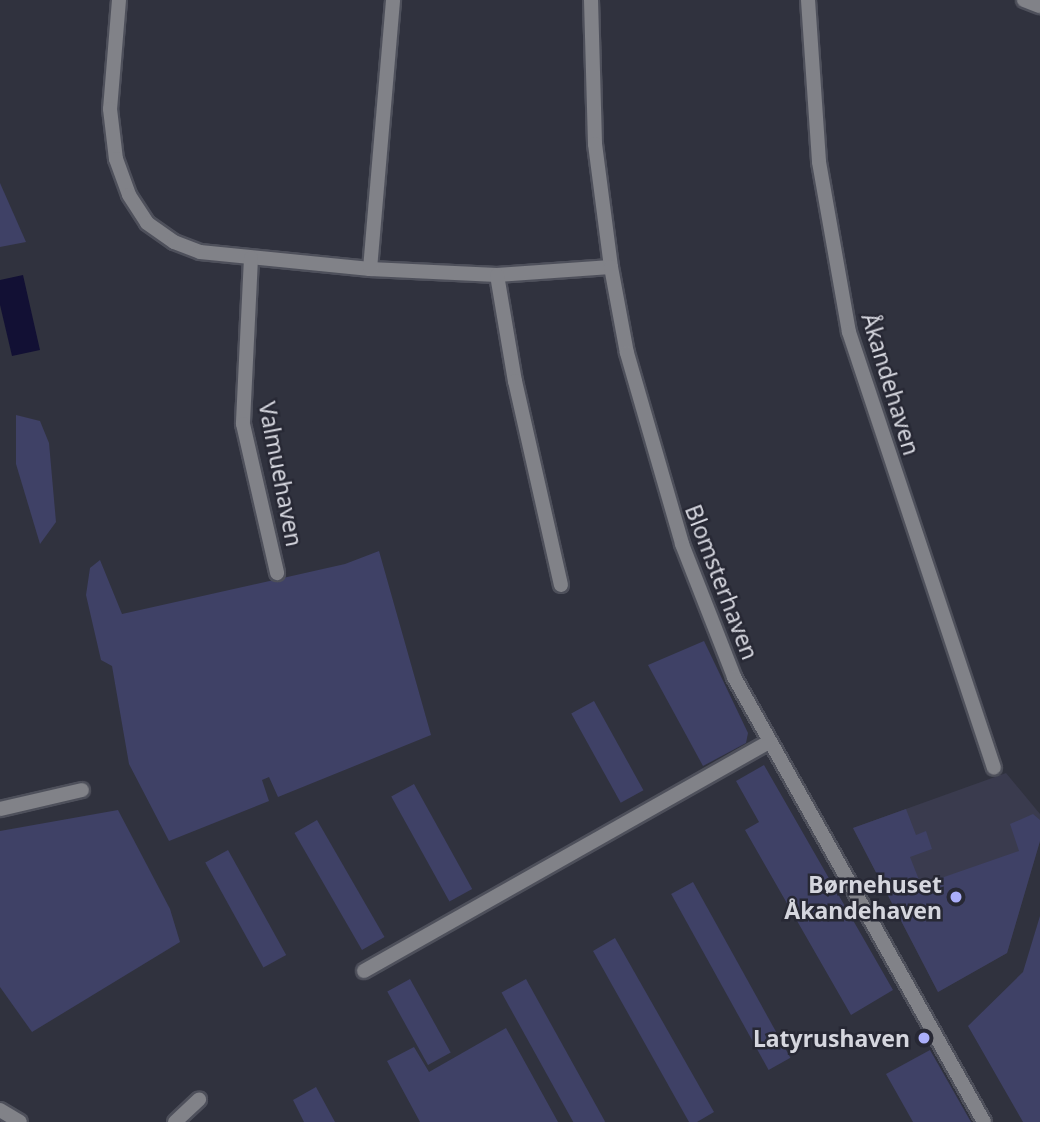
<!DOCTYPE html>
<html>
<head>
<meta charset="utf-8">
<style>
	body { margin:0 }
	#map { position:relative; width:1040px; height:1122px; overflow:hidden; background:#30323e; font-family:"Noto Sans",sans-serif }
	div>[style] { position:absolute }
	.built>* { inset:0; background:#3a3b4e }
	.green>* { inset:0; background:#3f4166; transform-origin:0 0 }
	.water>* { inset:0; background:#121034 }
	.roads { filter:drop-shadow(2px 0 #4e505b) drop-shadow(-2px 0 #4e505b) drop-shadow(0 2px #4e505b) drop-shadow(0 -2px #4e505b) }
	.minor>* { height:14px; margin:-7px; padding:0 7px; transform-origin:7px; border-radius:7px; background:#818288 }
	.tertiary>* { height:14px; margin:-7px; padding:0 7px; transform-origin:7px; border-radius:7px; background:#818288 }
	.dots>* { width:19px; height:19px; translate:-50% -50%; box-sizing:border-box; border:4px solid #272834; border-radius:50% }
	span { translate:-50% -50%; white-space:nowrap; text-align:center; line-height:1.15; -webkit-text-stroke:5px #272834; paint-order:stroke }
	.street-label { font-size:23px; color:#d5d6de }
	.poi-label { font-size:23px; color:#d5d6de; font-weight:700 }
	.right { translate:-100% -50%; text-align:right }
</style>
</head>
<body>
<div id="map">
	<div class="built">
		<div style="clip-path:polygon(1006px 773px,1040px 814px,1040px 841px,1007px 953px,938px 992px,853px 828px)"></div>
	</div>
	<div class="green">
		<div style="clip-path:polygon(0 183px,26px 242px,0 247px)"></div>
		<div style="clip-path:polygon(16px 415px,40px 421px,49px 443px,56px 522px,40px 544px,16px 464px)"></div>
		<div style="clip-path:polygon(379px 551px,431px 735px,278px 797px,269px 777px,262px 780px,269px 801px,169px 841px,129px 764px,112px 666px,101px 660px,86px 595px,90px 568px,100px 560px,122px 614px,345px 564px)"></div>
		<div style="clip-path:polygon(704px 641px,748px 733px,746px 743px,703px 766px,648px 665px)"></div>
		<div style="left:594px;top:701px;width:102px;height:26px;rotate:61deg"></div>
		<div style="clip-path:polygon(764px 765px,893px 990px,851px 1015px,745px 830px,759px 822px,736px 781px)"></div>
		<div style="left:414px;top:784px;width:120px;height:26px;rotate:61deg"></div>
		<div style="clip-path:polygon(906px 809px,916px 835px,926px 831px,932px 849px,910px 857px,921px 885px,1019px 851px,1010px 824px,1033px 814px,1040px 820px,1040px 841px,1007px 953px,938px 992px,853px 828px)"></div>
		<div style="clip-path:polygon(118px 810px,170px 909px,180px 942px,32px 1032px,0 987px,0 831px)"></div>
		<div style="left:317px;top:820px;width:135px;height:26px;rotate:60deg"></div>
		<div style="left:228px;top:850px;width:120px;height:26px;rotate:61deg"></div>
		<div style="left:693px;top:882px;width:201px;height:25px;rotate:61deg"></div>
		<div style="clip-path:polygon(1040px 916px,1040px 1122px,1023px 1122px,968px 1026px,1023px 972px)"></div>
		<div style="clip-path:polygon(615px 938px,714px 1112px,697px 1122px,689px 1122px,593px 951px)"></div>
		<div style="left:410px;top:979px;width:84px;height:26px;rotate:61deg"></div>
		<div style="left:526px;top:979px;width:163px;height:28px;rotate:61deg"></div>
		<div style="clip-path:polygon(506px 1028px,558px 1122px,420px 1122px,387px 1061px,414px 1047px,429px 1072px)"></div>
		<div style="clip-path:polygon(930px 1050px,971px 1122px,913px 1122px,886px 1074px)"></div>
		<div style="clip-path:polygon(316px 1087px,335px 1122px,304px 1122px,293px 1100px)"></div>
	</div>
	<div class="water">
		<div style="clip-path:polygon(23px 275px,40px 350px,12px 356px,0 305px,0 280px)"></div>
	</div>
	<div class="roads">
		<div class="minor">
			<div style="left:119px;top:0;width:109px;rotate:94.7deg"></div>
			<div style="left:110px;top:109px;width:50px;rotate:83.2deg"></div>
			<div style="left:116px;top:159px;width:38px;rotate:70deg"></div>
			<div style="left:129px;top:195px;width:33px;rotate:57deg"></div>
			<div style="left:147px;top:223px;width:33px;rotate:35deg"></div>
			<div style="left:174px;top:242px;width:28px;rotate:21deg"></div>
			<div style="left:200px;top:252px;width:171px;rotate:5.7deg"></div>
			<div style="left:370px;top:269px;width:127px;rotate:2.7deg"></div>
			<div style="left:497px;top:275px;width:114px;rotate:-4deg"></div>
			<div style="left:808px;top:0;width:162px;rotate:86.1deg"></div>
			<div style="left:819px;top:162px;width:173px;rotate:80deg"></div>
			<div style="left:849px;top:332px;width:459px;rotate:71.6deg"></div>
			<div style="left:1024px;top:0;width:17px;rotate:21deg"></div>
			<div style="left:251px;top:258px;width:166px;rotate:92.8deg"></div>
			<div style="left:243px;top:424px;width:153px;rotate:77.1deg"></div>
			<div style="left:370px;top:269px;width:270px;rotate:-85.1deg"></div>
			<div style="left:497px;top:275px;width:108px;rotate:80.4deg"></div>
			<div style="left:515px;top:381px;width:209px;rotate:77.3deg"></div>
			<div style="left:0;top:809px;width:84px;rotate:-13deg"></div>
			<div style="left:364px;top:971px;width:464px;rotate:-29.5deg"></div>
			<div style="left:0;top:1110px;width:23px;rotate:31deg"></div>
			<div style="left:175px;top:1122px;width:33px;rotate:-43deg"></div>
		</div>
		<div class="tertiary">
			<div style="left:591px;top:0;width:144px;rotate:88.4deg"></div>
			<div style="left:595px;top:144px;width:124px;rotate:82.6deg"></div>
			<div style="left:611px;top:267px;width:87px;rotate:79.5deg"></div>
			<div style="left:627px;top:353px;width:199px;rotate:73.9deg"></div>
			<div style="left:682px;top:544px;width:143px;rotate:68.6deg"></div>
			<div style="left:734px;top:677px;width:510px;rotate:60.67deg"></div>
		</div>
	</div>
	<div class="dots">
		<div style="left:956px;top:897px;background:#abaffb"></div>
		<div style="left:924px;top:1038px;background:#abaffb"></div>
	</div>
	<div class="street-label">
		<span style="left:891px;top:384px;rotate:73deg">Åkandehaven</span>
		<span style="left:281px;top:474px;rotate:79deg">Valmuehaven</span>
		<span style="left:722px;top:582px;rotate:69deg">Blomsterhaven</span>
	</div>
	<div class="poi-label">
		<span class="right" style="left:942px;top:897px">Børnehuset<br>Åkandehaven</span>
		<span class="right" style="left:910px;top:1038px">Latyrushaven</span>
	</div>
</div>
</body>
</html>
